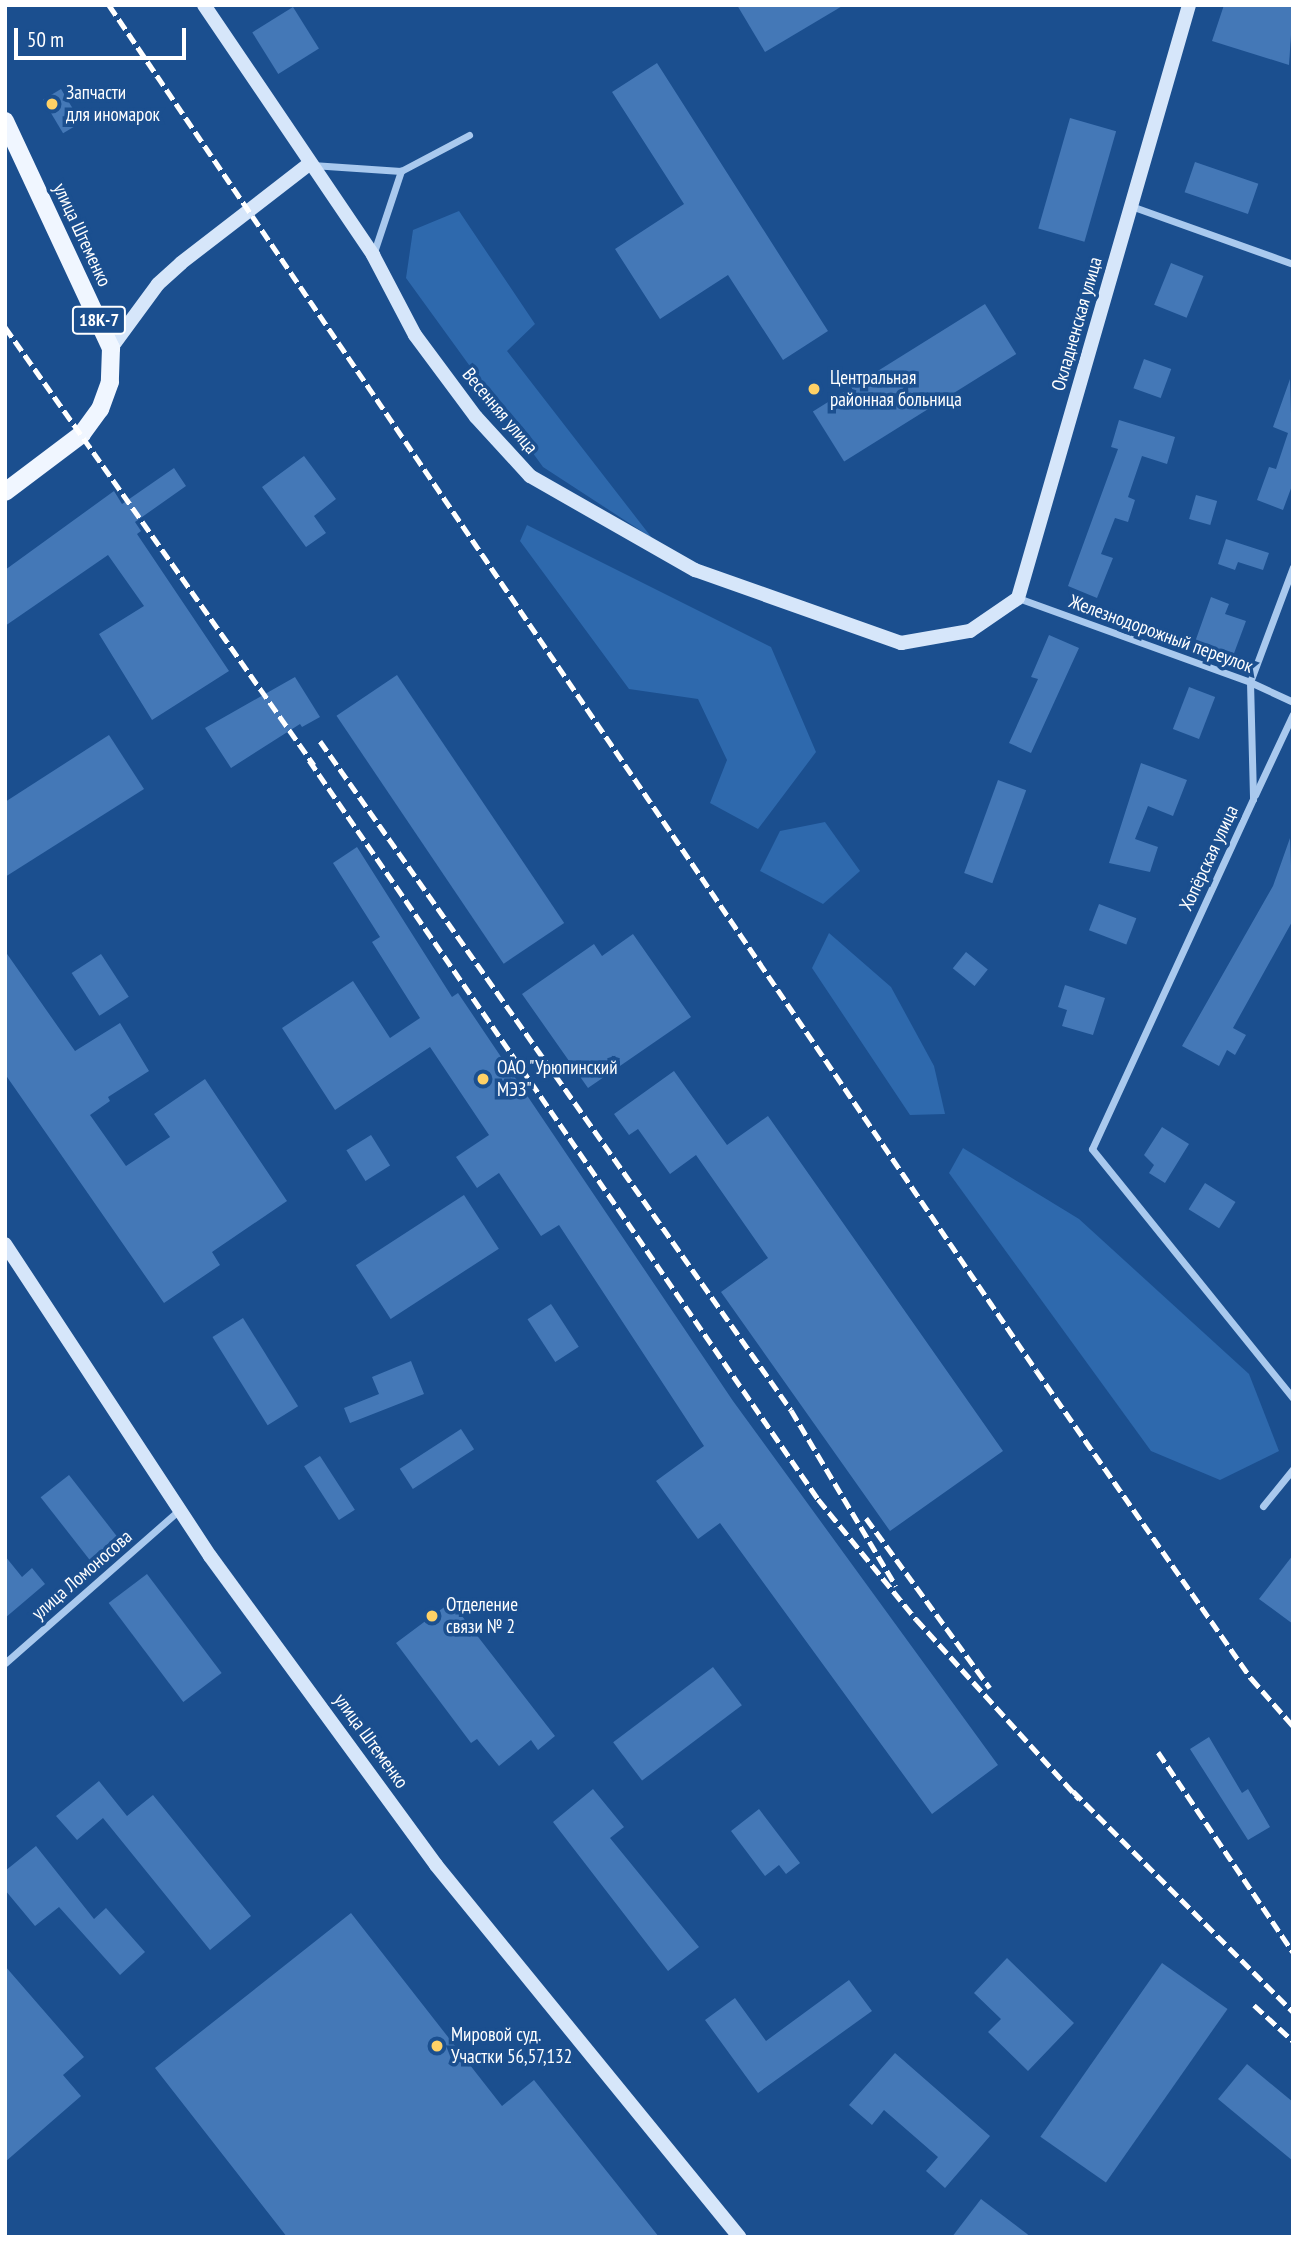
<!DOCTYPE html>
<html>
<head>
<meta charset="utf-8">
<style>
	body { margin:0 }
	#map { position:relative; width:1298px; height:2242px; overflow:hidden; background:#1b4f8f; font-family:"PT Sans Narrow",sans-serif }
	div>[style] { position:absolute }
	.green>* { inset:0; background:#2e69ad }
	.building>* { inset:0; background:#4478b7; transform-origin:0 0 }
	.street>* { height:7px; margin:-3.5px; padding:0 3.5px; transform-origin:3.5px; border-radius:3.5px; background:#a9c9ee }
	.secondary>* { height:14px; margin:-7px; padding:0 7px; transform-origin:7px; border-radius:7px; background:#d6e6fa }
	.primary>* { height:18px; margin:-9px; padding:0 9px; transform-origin:9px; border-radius:9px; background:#f0f6ff }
	.rail>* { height:5px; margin-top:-2.5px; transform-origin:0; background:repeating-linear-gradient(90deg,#fff 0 12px,transparent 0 17px) }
	.dots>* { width:19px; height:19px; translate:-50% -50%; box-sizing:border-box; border:4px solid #1b4f8f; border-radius:50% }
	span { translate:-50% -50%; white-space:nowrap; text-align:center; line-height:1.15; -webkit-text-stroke:7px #1b4f8f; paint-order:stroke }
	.shield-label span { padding:2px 5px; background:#1b4f8f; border:2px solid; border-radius:5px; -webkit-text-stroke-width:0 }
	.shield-label { font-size:18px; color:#fff; font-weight:700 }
	.poi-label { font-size:19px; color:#fff }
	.left { translate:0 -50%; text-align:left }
	.street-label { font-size:19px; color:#fff }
	.frame { position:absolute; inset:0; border:7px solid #fff; pointer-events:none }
	.scale { position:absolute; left:14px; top:28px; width:172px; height:32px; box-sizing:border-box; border:4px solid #fff; border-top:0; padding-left:9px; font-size:21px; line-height:24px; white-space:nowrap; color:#fff; -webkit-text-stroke:5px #1b4f8f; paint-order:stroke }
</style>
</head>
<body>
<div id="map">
	<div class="green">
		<div style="clip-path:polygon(459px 211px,535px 324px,507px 351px,652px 538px,543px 467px,406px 278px,413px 230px)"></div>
		<div style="clip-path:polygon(527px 525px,771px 647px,816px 752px,758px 829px,710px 803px,727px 760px,698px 699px,629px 689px,520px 541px)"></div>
		<div style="clip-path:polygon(825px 822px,860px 871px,823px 904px,760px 871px,780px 831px)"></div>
		<div style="clip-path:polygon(829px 933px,891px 987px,934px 1066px,945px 1114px,910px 1115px,812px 968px)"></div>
		<div style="clip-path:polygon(963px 1148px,1079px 1219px,1249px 1374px,1279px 1451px,1220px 1480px,1151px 1451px,949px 1173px)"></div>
	</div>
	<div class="building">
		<div style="clip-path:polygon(737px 5px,844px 5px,765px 52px)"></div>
		<div style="clip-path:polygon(1224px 5px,1293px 5px,1289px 65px,1212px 41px)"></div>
		<div style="left:293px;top:7px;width:49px;height:48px;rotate:58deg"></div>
		<div style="clip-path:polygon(657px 63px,828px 331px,783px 360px,728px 275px,660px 319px,615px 249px,684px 204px,612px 92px)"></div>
		<div style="left:61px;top:89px;width:39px;height:21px;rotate:59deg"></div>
		<div style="left:1070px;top:118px;width:48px;height:115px;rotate:16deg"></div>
		<div style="left:1195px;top:162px;width:67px;height:32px;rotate:19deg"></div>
		<div style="left:1171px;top:263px;width:35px;height:45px;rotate:22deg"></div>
		<div style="left:985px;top:304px;width:59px;height:203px;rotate:58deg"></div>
		<div style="left:1144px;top:359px;width:29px;height:31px;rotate:20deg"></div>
		<div style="clip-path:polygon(1290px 379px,1293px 483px,1283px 510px,1257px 500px,1269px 467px,1276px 469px,1288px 433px,1273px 427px)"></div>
		<div style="clip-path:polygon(1119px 420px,1175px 437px,1167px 464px,1142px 456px,1128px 497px,1135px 500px,1128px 522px,1115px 518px,1101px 554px,1113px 558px,1097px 598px,1068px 586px,1118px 449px,1111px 447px)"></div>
		<div style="clip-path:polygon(304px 456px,336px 499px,314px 516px,326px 533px,306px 547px,262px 487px)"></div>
		<div style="clip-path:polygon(174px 468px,186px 486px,135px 522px,141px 531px,137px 534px,229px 671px,152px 720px,99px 634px,144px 606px,108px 555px,5px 626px,5px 570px,114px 491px,122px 504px)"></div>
		<div style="left:1196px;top:495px;width:22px;height:25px;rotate:16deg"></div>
		<div style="clip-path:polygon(1226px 539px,1269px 553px,1263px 570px,1238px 562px,1235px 570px,1218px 564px)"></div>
		<div style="clip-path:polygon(1211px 597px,1229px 604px,1225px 614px,1246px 621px,1233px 656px,1195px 642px)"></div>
		<div style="clip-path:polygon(1049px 635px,1079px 648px,1031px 753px,1009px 743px,1038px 679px,1031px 677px)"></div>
		<div style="left:397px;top:675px;width:299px;height:73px;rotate:56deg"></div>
		<div style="clip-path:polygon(295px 677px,320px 717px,302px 727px,300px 724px,231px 768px,205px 728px)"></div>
		<div style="left:1189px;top:687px;width:28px;height:45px;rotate:21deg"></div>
		<div style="clip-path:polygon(109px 735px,144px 789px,5px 877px,5px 802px)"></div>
		<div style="clip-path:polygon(1141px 763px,1187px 780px,1173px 816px,1148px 806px,1135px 839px,1158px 847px,1150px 872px,1109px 863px)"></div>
		<div style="left:998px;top:780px;width:30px;height:99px;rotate:20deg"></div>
		<div style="clip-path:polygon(1290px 838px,1293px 920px,1233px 1028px,1246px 1035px,1235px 1055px,1227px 1050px,1219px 1066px,1182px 1046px,1273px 886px)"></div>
		<div style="clip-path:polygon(357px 847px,452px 997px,458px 993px,733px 1401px,998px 1765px,932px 1814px,720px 1523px,698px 1539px,656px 1481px,704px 1446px,559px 1225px,541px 1236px,499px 1173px,477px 1188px,456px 1157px,489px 1135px,430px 1047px,335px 1110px,282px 1028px,353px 981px,390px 1038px,420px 1018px,372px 942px,380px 937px,333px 863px)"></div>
		<div style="left:1099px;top:904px;width:40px;height:28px;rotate:21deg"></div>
		<div style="clip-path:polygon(633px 934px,691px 1017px,588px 1088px,522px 994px,594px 944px,602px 956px)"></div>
		<div style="clip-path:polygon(5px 951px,75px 1051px,120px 1023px,149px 1071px,108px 1097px,110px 1101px,90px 1115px,126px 1166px,170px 1137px,154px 1114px,205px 1079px,287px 1201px,212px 1252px,220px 1265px,164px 1303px,5px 1074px)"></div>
		<div style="left:966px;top:952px;width:28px;height:21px;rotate:39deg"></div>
		<div style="left:101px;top:954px;width:51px;height:35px;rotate:57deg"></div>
		<div style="clip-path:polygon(1065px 985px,1105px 998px,1093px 1035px,1062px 1026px,1067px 1010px,1058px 1007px)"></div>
		<div style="clip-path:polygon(674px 1071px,727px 1145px,768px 1116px,1003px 1451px,890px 1531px,721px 1292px,768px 1258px,696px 1155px,670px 1174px,638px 1129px,629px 1135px,614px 1114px)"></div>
		<div style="clip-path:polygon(1162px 1127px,1189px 1144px,1165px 1183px,1149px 1173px,1154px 1165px,1144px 1155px)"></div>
		<div style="left:371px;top:1135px;width:36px;height:29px;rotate:58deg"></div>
		<div style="left:1205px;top:1183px;width:36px;height:31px;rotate:32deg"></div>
		<div style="left:464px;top:1195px;width:64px;height:129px;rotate:57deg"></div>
		<div style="left:551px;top:1304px;width:51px;height:28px;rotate:57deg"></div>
		<div style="left:243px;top:1318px;width:104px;height:36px;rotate:58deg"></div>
		<div style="clip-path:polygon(411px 1361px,424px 1394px,350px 1423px,344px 1408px,379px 1394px,372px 1377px)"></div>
		<div style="left:461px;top:1429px;width:24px;height:73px;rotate:57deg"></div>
		<div style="left:320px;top:1456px;width:64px;height:19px;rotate:57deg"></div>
		<div style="left:69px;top:1475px;width:83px;height:36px;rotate:52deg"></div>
		<div style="clip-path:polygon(1293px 1555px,1293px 1624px,1259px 1599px)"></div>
		<div style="clip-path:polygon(5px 1556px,22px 1577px,32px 1568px,45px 1584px,5px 1618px)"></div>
		<div style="left:147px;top:1574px;width:124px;height:48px;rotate:53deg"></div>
		<div style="clip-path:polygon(451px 1602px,555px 1736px,538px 1750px,531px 1740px,499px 1766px,477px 1739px,471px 1743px,396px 1643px)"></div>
		<div style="left:713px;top:1667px;width:48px;height:125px;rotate:53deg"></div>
		<div style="clip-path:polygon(1209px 1737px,1242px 1793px,1248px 1789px,1270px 1827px,1248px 1840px,1190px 1749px)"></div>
		<div style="clip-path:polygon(99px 1781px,127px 1816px,153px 1795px,251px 1916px,210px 1950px,103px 1818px,77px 1840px,56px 1816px)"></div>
		<div style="clip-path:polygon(593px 1789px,624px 1827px,610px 1838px,699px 1947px,668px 1971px,553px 1822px)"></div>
		<div style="clip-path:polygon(759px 1809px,800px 1863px,786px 1874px,779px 1865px,765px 1876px,731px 1831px)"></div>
		<div style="clip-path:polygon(36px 1846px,94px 1919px,106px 1908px,145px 1952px,120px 1975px,59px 1907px,35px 1926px,5px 1890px,5px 1871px)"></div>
		<div style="clip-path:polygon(351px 1913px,502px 2106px,534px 2080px,659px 2237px,287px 2237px,155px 2068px)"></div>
		<div style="clip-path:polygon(1007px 1958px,1074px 2023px,1028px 2071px,988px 2032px,1001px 2019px,974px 1993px)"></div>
		<div style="left:1162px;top:1963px;width:80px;height:212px;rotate:35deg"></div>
		<div style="clip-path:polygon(5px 1966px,84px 2057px,63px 2075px,81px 2096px,5px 2162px)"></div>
		<div style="clip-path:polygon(849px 1980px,872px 2011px,758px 2093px,705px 2020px,735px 1998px,766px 2041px)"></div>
		<div style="clip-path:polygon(895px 2053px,990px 2136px,945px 2188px,926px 2171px,938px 2157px,884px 2110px,872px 2125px,849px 2105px)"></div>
		<div style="clip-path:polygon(1247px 2064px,1293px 2102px,1293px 2161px,1218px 2099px)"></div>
		<div style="clip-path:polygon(981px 2199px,1031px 2237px,952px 2237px)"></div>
	</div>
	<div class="street">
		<div style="left:312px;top:165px;width:89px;rotate:3.9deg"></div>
		<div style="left:401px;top:171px;width:77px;rotate:-27.9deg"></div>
		<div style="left:1131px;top:206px;width:172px;rotate:19.7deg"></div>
		<div style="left:373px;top:255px;width:89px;rotate:-71.6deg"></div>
		<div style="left:1293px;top:567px;width:123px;rotate:110.5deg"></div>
		<div style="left:1250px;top:682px;width:117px;rotate:88.5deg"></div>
		<div style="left:1253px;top:799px;width:385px;rotate:114.7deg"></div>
		<div style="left:1092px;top:1149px;width:320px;rotate:51.1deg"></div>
		<div style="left:1018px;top:598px;width:247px;rotate:19.9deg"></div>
		<div style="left:1250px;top:682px;width:47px;rotate:24.9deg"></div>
		<div style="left:1255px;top:795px;width:89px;rotate:-64.9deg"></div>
		<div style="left:1263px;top:1506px;width:48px;rotate:-51deg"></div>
		<div style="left:5px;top:1663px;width:232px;rotate:-41.3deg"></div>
	</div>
	<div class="secondary">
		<div style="left:204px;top:5px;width:302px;rotate:55.9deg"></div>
		<div style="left:373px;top:255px;width:90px;rotate:62.3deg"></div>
		<div style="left:415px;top:335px;width:102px;rotate:53.4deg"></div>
		<div style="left:476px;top:417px;width:80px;rotate:47.5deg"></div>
		<div style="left:530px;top:476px;width:190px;rotate:29.7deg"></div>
		<div style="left:695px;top:570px;width:219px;rotate:19.5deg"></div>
		<div style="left:901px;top:643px;width:70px;rotate:-9.9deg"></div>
		<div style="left:970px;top:631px;width:58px;rotate:-34.5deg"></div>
		<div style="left:1018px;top:598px;width:617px;rotate:-73.91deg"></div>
		<div style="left:111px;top:348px;width:79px;rotate:-53.7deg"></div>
		<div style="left:158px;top:284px;width:31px;rotate:-42deg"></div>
		<div style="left:181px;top:263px;width:160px;rotate:-37.7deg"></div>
		<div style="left:5px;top:1244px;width:373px;rotate:56.7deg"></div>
		<div style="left:210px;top:1556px;width:383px;rotate:53.8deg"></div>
		<div style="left:436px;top:1865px;width:480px;rotate:50.8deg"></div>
	</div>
	<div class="primary">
		<div style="left:5px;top:121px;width:251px;rotate:65deg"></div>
		<div style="left:111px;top:348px;width:34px;rotate:92deg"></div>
		<div style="left:110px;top:382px;width:29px;rotate:110deg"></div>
		<div style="left:100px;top:409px;width:31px;rotate:126deg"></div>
		<div style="left:82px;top:434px;width:96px;rotate:143deg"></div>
	</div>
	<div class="rail">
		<div style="left:109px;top:5px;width:1650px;rotate:55.82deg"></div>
		<div style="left:1036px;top:1370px;width:376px;rotate:55.1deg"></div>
		<div style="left:1251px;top:1678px;width:64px;rotate:48.8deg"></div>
		<div style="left:5px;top:327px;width:536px;rotate:54.8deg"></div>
		<div style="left:320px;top:741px;width:818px;rotate:54.85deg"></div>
		<div style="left:791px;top:1410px;width:205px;rotate:59.2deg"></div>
		<div style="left:309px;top:760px;width:897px;rotate:55.44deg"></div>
		<div style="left:818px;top:1499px;width:155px;rotate:50.8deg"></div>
		<div style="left:916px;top:1619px;width:243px;rotate:47.8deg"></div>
		<div style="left:866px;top:1518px;width:210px;rotate:53.9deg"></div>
		<div style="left:1158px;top:1752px;width:241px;rotate:56deg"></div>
		<div style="left:1073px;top:1791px;width:312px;rotate:45.1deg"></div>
		<div style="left:1254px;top:2005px;width:53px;rotate:42.7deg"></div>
	</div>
	<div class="dots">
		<div style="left:52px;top:104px;background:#ffd166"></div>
		<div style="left:814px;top:389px;background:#ffd166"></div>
		<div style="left:483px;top:1079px;background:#ffd166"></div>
		<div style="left:432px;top:1616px;background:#ffd166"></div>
		<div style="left:437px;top:2046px;background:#ffd166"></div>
	</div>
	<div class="shield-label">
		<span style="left:99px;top:320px">18К-7</span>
	</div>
	<div class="poi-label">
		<span class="left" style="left:66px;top:104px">Запчасти<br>для иномарок</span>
		<span class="left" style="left:830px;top:389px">Центральная<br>районная больница</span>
		<span class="left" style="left:497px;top:1079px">ОАО "Урюпинский<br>МЭЗ"</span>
		<span class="left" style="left:446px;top:1616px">Отделение<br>связи № 2</span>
		<span class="left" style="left:451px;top:2046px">Мировой суд.<br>Участки 56,57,132</span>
	</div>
	<div class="street-label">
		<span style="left:82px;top:235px;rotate:65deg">улица Штеменко</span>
		<span style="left:1077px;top:324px;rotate:-74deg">Окладненская улица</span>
		<span style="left:500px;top:411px;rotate:50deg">Весенняя улица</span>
		<span style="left:1161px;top:634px;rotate:20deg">Железнодорожный переулок</span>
		<span style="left:1209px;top:858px;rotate:-65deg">Хопёрская улица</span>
		<span style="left:82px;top:1575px;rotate:-41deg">улица Ломоносова</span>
		<span style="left:371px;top:1741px;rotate:54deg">улица Штеменко</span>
	</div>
	<div class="frame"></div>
	<div class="scale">50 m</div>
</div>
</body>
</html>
